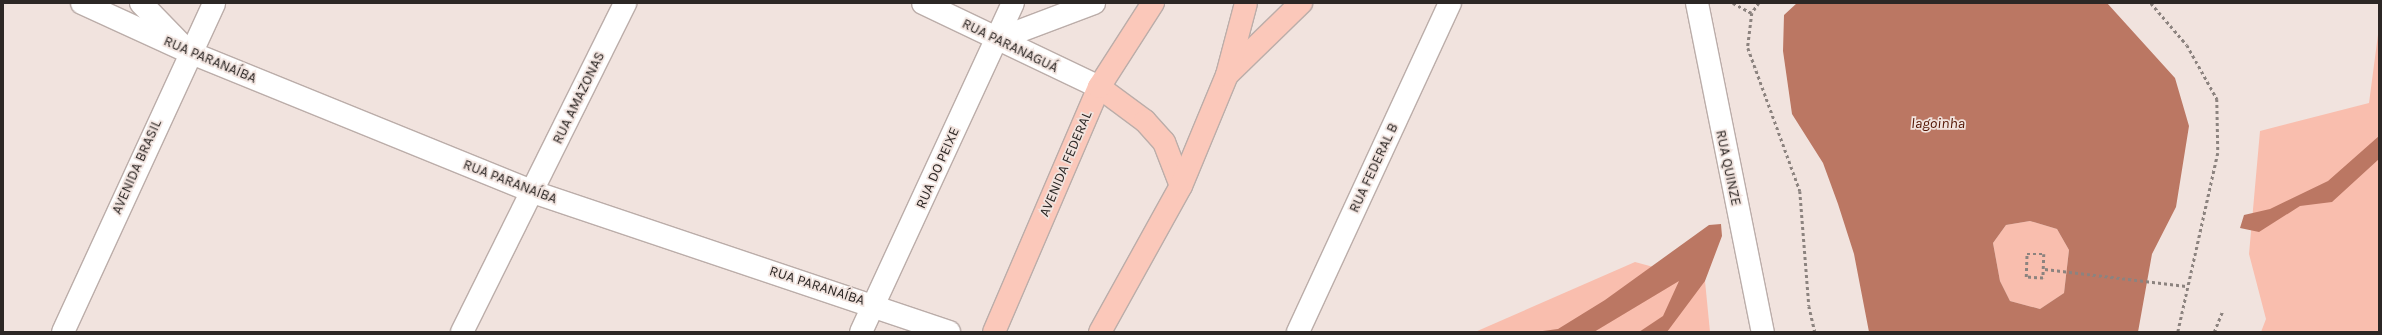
<!DOCTYPE html>
<html>
<head>
<meta charset="utf-8">
<style>
	body { margin:0 }
	#map { position:relative; width:2382px; height:335px; overflow:hidden; background:#f1e3de; font-family:Karla,sans-serif }
	div>[style] { position:absolute }
	.green>* { inset:0; background:#f9beae }
	.water>* { inset:0; background:#bb7763 }
	.path>* { height:2.5px; margin-top:-1.25px; transform-origin:0; background:repeating-linear-gradient(90deg,#8c837f 0 3px,transparent 0 6px) }
	.roads { filter:drop-shadow(1px 0 #bbada9) drop-shadow(-1px 0 #bbada9) drop-shadow(0 1px #bbada9) drop-shadow(0 -1px #bbada9) }
	.minor>* { height:22px; margin:-11px; padding:0 11px; transform-origin:11px; border-radius:11px; background:#fff }
	.major>* { height:22px; margin:-11px; padding:0 11px; transform-origin:11px; border-radius:11px; background:#fbc8ba }
	span { translate:-50% -50%; white-space:nowrap; text-align:center; line-height:1.15; -webkit-text-stroke:3.5px #f1e3de; paint-order:stroke }
	.street-label { font-size:14px; color:#2c2725 }
	.water-label { font-size:15px; color:#511301; font-style:italic }
	.frame { position:absolute; inset:0; border:4px solid #2c2725; pointer-events:none }
</style>
</head>
<body>
<div id="map">
	<div class="green">
		<div style="clip-path:polygon(2379px 27px,2379px 332px,2261px 332px,2266px 319px,2249px 254px,2260px 131px,2369px 103px)"></div>
		<div style="clip-path:polygon(2030px 221px,2057px 229px,2069px 250px,2064px 293px,2040px 309px,2010px 301px,2000px 281px,1993px 243px,2006px 225px)"></div>
		<div style="clip-path:polygon(1635px 262px,1705px 281px,1710px 332px,1475px 332px)"></div>
	</div>
	<div class="water">
		<div style="clip-path:polygon(evenodd,1797px 3px,2107px 3px,2175px 78px,2189px 126px,2176px 207px,2152px 254px,2138px 332px,1869px 332px,1854px 254px,1838px 204px,1823px 163px,1792px 114px,1783px 51px,1784px 15px,1797px 3px,2030px 221px,2057px 229px,2069px 250px,2064px 293px,2040px 309px,2010px 301px,2000px 281px,1993px 243px,2006px 225px,2030px 221px)"></div>
		<div style="clip-path:polygon(2379px 136px,2379px 159px,2332px 202px,2300px 206px,2259px 232px,2240px 228px,2244px 215px,2270px 209px,2328px 181px)"></div>
		<div style="clip-path:polygon(1721px 224px,1722px 236px,1705px 281px,1667px 332px,1639px 332px,1663px 316px,1679px 281px,1594px 332px,1535px 332px,1558px 329px,1605px 300px,1709px 225px)"></div>
	</div>
	<div class="path">
		<div style="left:1733px;top:3px;width:21px;rotate:28deg"></div>
		<div style="left:1759px;top:3px;width:12px;rotate:125deg"></div>
		<div style="left:1752px;top:13px;width:35px;rotate:97deg"></div>
		<div style="left:1748px;top:48px;width:152px;rotate:70deg"></div>
		<div style="left:1800px;top:191px;width:115px;rotate:85.5deg"></div>
		<div style="left:1809px;top:306px;width:27px;rotate:77deg"></div>
		<div style="left:2151px;top:3px;width:55px;rotate:49.4deg"></div>
		<div style="left:2187px;top:45px;width:62px;rotate:60.9deg"></div>
		<div style="left:2217px;top:99px;width:54px;rotate:88.9deg"></div>
		<div style="left:2218px;top:153px;width:183px;rotate:102.6deg"></div>
		<div style="left:2027px;top:254px;width:17px"></div>
		<div style="left:2044px;top:254px;width:24px;rotate:92deg"></div>
		<div style="left:2043px;top:278px;width:17px;rotate:-177deg"></div>
		<div style="left:2026px;top:277px;width:23px;rotate:-88deg"></div>
		<div style="left:2045px;top:269px;width:142px;rotate:6.9deg"></div>
		<div style="left:2214px;top:332px;width:22px;rotate:-68deg"></div>
	</div>
	<div class="roads">
		<div class="minor">
			<div style="left:82px;top:3px;width:118px;rotate:24.6deg"></div>
			<div style="left:189px;top:52px;width:371px;rotate:22.1deg"></div>
			<div style="left:533px;top:192px;width:439px;rotate:18.6deg"></div>
			<div style="left:141px;top:3px;width:56px;rotate:45.7deg"></div>
			<div style="left:923px;top:3px;width:195px;rotate:25.5deg"></div>
			<div style="left:1697px;top:3px;width:336px;rotate:78.7deg"></div>
			<div style="left:996px;top:40px;width:105px;rotate:-20.7deg"></div>
			<div style="left:63px;top:332px;width:362px;rotate:-65.3deg"></div>
			<div style="left:462px;top:332px;width:367px;rotate:-63.6deg"></div>
			<div style="left:861px;top:332px;width:362px;rotate:-65.2deg"></div>
			<div style="left:1298px;top:332px;width:362px;rotate:-65.2deg"></div>
		</div>
		<div class="major">
			<div style="left:1228px;top:74px;width:102px;rotate:-44.2deg"></div>
			<div style="left:1099px;top:87px;width:57px;rotate:36.5deg"></div>
			<div style="left:1145px;top:121px;width:28px;rotate:48deg"></div>
			<div style="left:1164px;top:142px;width:47px;rotate:68.9deg"></div>
			<div style="left:994px;top:332px;width:267px;rotate:-66.8deg"></div>
			<div style="left:1099px;top:87px;width:100px;rotate:-57.3deg"></div>
			<div style="left:1100px;top:332px;width:167px;rotate:-61deg"></div>
			<div style="left:1181px;top:186px;width:120px;rotate:-67.5deg"></div>
			<div style="left:1227px;top:75px;width:74px;rotate:-75.2deg"></div>
		</div>
	</div>
	<div class="street-label">
		<span style="left:1010px;top:46px;rotate:26deg">RUA PARANAGUÁ</span>
		<span style="left:210px;top:60px;rotate:23deg">RUA PARANAÍBA</span>
		<span style="left:579px;top:98px;rotate:-64deg">RUA AMAZONAS</span>
		<span style="left:1066px;top:164px;rotate:-67deg">AVENIDA FEDERAL</span>
		<span style="left:137px;top:167px;rotate:-66deg">AVENIDA BRASIL</span>
		<span style="left:938px;top:168px;rotate:-66deg">RUA DO PEIXE</span>
		<span style="left:1374px;top:168px;rotate:-65deg">RUA FEDERAL B</span>
		<span style="left:1728px;top:168px;rotate:78deg">RUA QUINZE</span>
		<span style="left:510px;top:182px;rotate:21deg">RUA PARANAÍBA</span>
		<span style="left:817px;top:286px;rotate:18deg">RUA PARANAÍBA</span>
	</div>
	<div class="water-label">
		<span style="left:1938px;top:124px">lagoinha</span>
	</div>
	<div class="frame"></div>
</div>
</body>
</html>
